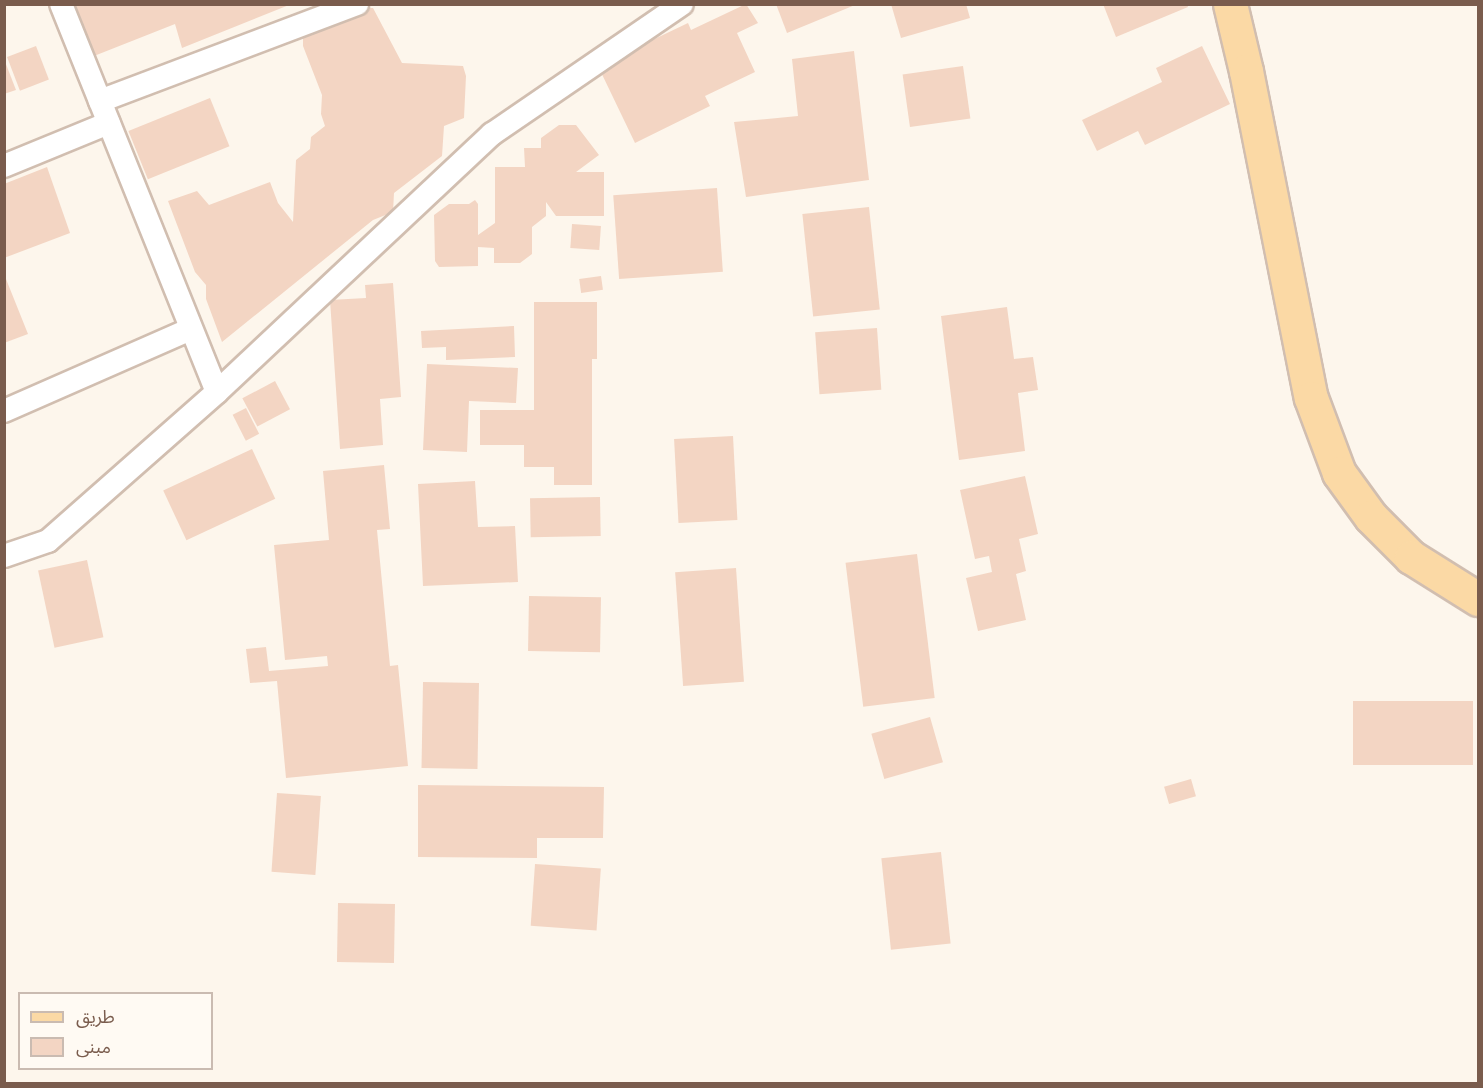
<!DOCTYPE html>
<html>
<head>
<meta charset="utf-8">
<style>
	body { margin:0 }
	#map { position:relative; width:1483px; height:1088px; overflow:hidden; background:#fdf6ec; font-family:"Noto Sans","Noto Sans Arabic",sans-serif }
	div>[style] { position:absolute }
	.building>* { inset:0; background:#f3d5c3; transform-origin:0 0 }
	.roads { filter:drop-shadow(2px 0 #d1beb0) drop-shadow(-2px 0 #d1beb0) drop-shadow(0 2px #d1beb0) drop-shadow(0 -2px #d1beb0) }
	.street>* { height:22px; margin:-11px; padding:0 11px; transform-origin:11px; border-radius:11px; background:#fff }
	.primary>* { height:33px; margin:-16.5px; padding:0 16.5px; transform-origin:16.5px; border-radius:16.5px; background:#fbd9a5 }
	span { translate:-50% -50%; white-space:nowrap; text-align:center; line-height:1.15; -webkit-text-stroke:6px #fffaf3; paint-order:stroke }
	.frame { position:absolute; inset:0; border:6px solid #7a5c4d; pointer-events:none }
	.legend { position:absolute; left:18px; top:992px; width:195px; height:78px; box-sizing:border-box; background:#fffaf3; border:2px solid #cabbb1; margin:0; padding:8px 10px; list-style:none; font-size:18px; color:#7a5c4d }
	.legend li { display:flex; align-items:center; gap:12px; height:30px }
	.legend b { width:30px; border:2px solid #cabbb1 }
</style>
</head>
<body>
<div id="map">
	<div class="building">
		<div style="clip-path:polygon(73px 4px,289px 5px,182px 48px,175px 24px,94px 56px)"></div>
		<div style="clip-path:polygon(746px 4px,758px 23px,737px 33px,755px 72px,705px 96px,710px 106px,635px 143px,598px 66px,688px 23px,691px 30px)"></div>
		<div style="clip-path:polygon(776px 4px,855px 4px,855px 5px,787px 33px)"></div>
		<div style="clip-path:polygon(891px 4px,966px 4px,970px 18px,901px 38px)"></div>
		<div style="clip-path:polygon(1103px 4px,1187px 4px,1188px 7px,1116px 37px)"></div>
		<div style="clip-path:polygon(363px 8px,373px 8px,402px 63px,463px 66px,466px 76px,464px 118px,444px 126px,442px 156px,394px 193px,393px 212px,373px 220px,222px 342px,206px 299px,206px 285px,195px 272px,168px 201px,197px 191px,209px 205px,270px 182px,278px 203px,293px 222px,296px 160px,310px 149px,311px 137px,325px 126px,321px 114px,322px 95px,303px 46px,303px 31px)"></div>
		<div style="left:36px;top:46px;width:36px;height:31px;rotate:69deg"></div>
		<div style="clip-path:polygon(1202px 46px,1230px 104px,1145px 145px,1138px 131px,1097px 151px,1082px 120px,1162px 82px,1156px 68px)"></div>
		<div style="clip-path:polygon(854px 51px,869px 180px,746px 197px,734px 122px,798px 116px,792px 59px)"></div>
		<div style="clip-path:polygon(4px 59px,16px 90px,4px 94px)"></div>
		<div style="left:963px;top:66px;width:53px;height:61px;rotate:82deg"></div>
		<div style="left:210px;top:98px;width:52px;height:88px;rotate:68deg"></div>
		<div style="clip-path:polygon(559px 125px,576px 125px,599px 155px,576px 172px,604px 172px,604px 216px,556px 216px,546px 202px,546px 216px,532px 227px,532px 254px,520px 263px,494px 263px,494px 248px,478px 247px,478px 266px,439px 267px,435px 261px,434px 215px,449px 204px,469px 204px,475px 200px,478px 204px,478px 235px,495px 223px,495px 167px,525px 167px,524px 148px,541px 148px,541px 138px)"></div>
		<div style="clip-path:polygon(47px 167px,70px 233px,4px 258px,4px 184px)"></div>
		<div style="left:717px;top:188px;width:84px;height:104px;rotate:86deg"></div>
		<div style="left:869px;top:207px;width:103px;height:67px;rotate:84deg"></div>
		<div style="left:572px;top:224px;width:29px;height:24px;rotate:4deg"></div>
		<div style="clip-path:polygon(4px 274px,28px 334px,4px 343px)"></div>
		<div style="left:601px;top:276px;width:14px;height:22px;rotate:82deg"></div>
		<div style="clip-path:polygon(393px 283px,401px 397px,380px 399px,383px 445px,340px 449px,330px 300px,366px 298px,365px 285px)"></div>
		<div style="clip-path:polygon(534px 302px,597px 302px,597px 359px,592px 359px,592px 485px,554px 485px,554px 467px,524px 467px,524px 445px,480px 445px,480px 410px,534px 410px)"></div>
		<div style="clip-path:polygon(1007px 307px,1014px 359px,1033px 357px,1038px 390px,1018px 393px,1025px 451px,959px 460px,941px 316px)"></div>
		<div style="clip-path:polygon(514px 326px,515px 357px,446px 360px,446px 347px,422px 348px,421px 331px)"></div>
		<div style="left:877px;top:328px;width:62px;height:62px;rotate:86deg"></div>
		<div style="clip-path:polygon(427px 364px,518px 368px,516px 403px,469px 401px,467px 452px,423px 450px)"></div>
		<div style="left:275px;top:381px;width:32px;height:37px;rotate:62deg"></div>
		<div style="left:246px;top:408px;width:29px;height:15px;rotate:63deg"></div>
		<div style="left:733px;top:436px;width:84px;height:59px;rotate:87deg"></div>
		<div style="left:252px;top:449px;width:55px;height:98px;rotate:65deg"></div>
		<div style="clip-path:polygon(384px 465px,390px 529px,377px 530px,390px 666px,398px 665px,408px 766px,286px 778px,277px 681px,250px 683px,246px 649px,266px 647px,269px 671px,328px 666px,327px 656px,285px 660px,274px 545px,329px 540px,323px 471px)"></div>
		<div style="clip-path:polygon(1025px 476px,1038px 534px,1019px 539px,1026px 571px,1016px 574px,1026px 620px,978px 631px,966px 578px,992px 572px,989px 556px,975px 559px,960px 490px)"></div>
		<div style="clip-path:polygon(475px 481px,478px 527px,515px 526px,518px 582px,423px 586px,418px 484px)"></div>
		<div style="left:600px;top:497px;width:39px;height:70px;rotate:89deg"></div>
		<div style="left:917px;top:554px;width:145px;height:72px;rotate:83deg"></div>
		<div style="left:87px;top:560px;width:79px;height:50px;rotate:78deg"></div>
		<div style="left:736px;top:568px;width:114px;height:61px;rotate:86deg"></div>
		<div style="left:529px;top:596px;width:72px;height:55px;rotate:1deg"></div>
		<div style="left:423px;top:682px;width:56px;height:86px;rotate:1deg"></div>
		<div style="left:1353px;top:701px;width:120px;height:64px"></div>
		<div style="left:930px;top:717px;width:47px;height:61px;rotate:74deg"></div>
		<div style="left:1191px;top:779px;width:18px;height:28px;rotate:74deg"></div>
		<div style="clip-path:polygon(418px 785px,604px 787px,603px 838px,537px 838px,537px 858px,418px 857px)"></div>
		<div style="left:277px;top:793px;width:44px;height:79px;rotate:4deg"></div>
		<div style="left:941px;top:852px;width:92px;height:60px;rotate:84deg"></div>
		<div style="left:535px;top:864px;width:66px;height:62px;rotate:4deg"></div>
		<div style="left:338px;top:903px;width:57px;height:59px;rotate:1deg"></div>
	</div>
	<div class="roads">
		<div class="street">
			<div style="left:61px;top:4px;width:418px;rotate:68.1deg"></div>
			<div style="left:100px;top:101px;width:275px;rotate:-20.7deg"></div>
			<div style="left:4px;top:166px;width:113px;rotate:-22.3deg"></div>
			<div style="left:4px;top:411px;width:204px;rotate:-23.7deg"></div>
			<div style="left:4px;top:556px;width:46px;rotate:-18.8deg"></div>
			<div style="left:48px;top:541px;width:225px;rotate:-41.4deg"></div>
			<div style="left:217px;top:392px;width:377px;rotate:-43.2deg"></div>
			<div style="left:492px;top:134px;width:230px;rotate:-34.4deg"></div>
		</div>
		<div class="primary">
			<div style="left:1230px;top:4px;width:69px;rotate:76.6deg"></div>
			<div style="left:1246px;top:71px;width:333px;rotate:78.8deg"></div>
			<div style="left:1311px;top:398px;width:80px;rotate:69.5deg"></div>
			<div style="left:1339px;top:473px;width:54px;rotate:54deg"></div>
			<div style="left:1371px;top:517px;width:57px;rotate:45deg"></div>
			<div style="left:1411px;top:557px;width:79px;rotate:32.1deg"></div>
		</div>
	</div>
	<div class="frame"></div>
	<ul class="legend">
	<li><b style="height:8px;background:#fbd9a5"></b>طريق</li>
	<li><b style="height:16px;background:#f3d5c3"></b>مبنى</li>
	</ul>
</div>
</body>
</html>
